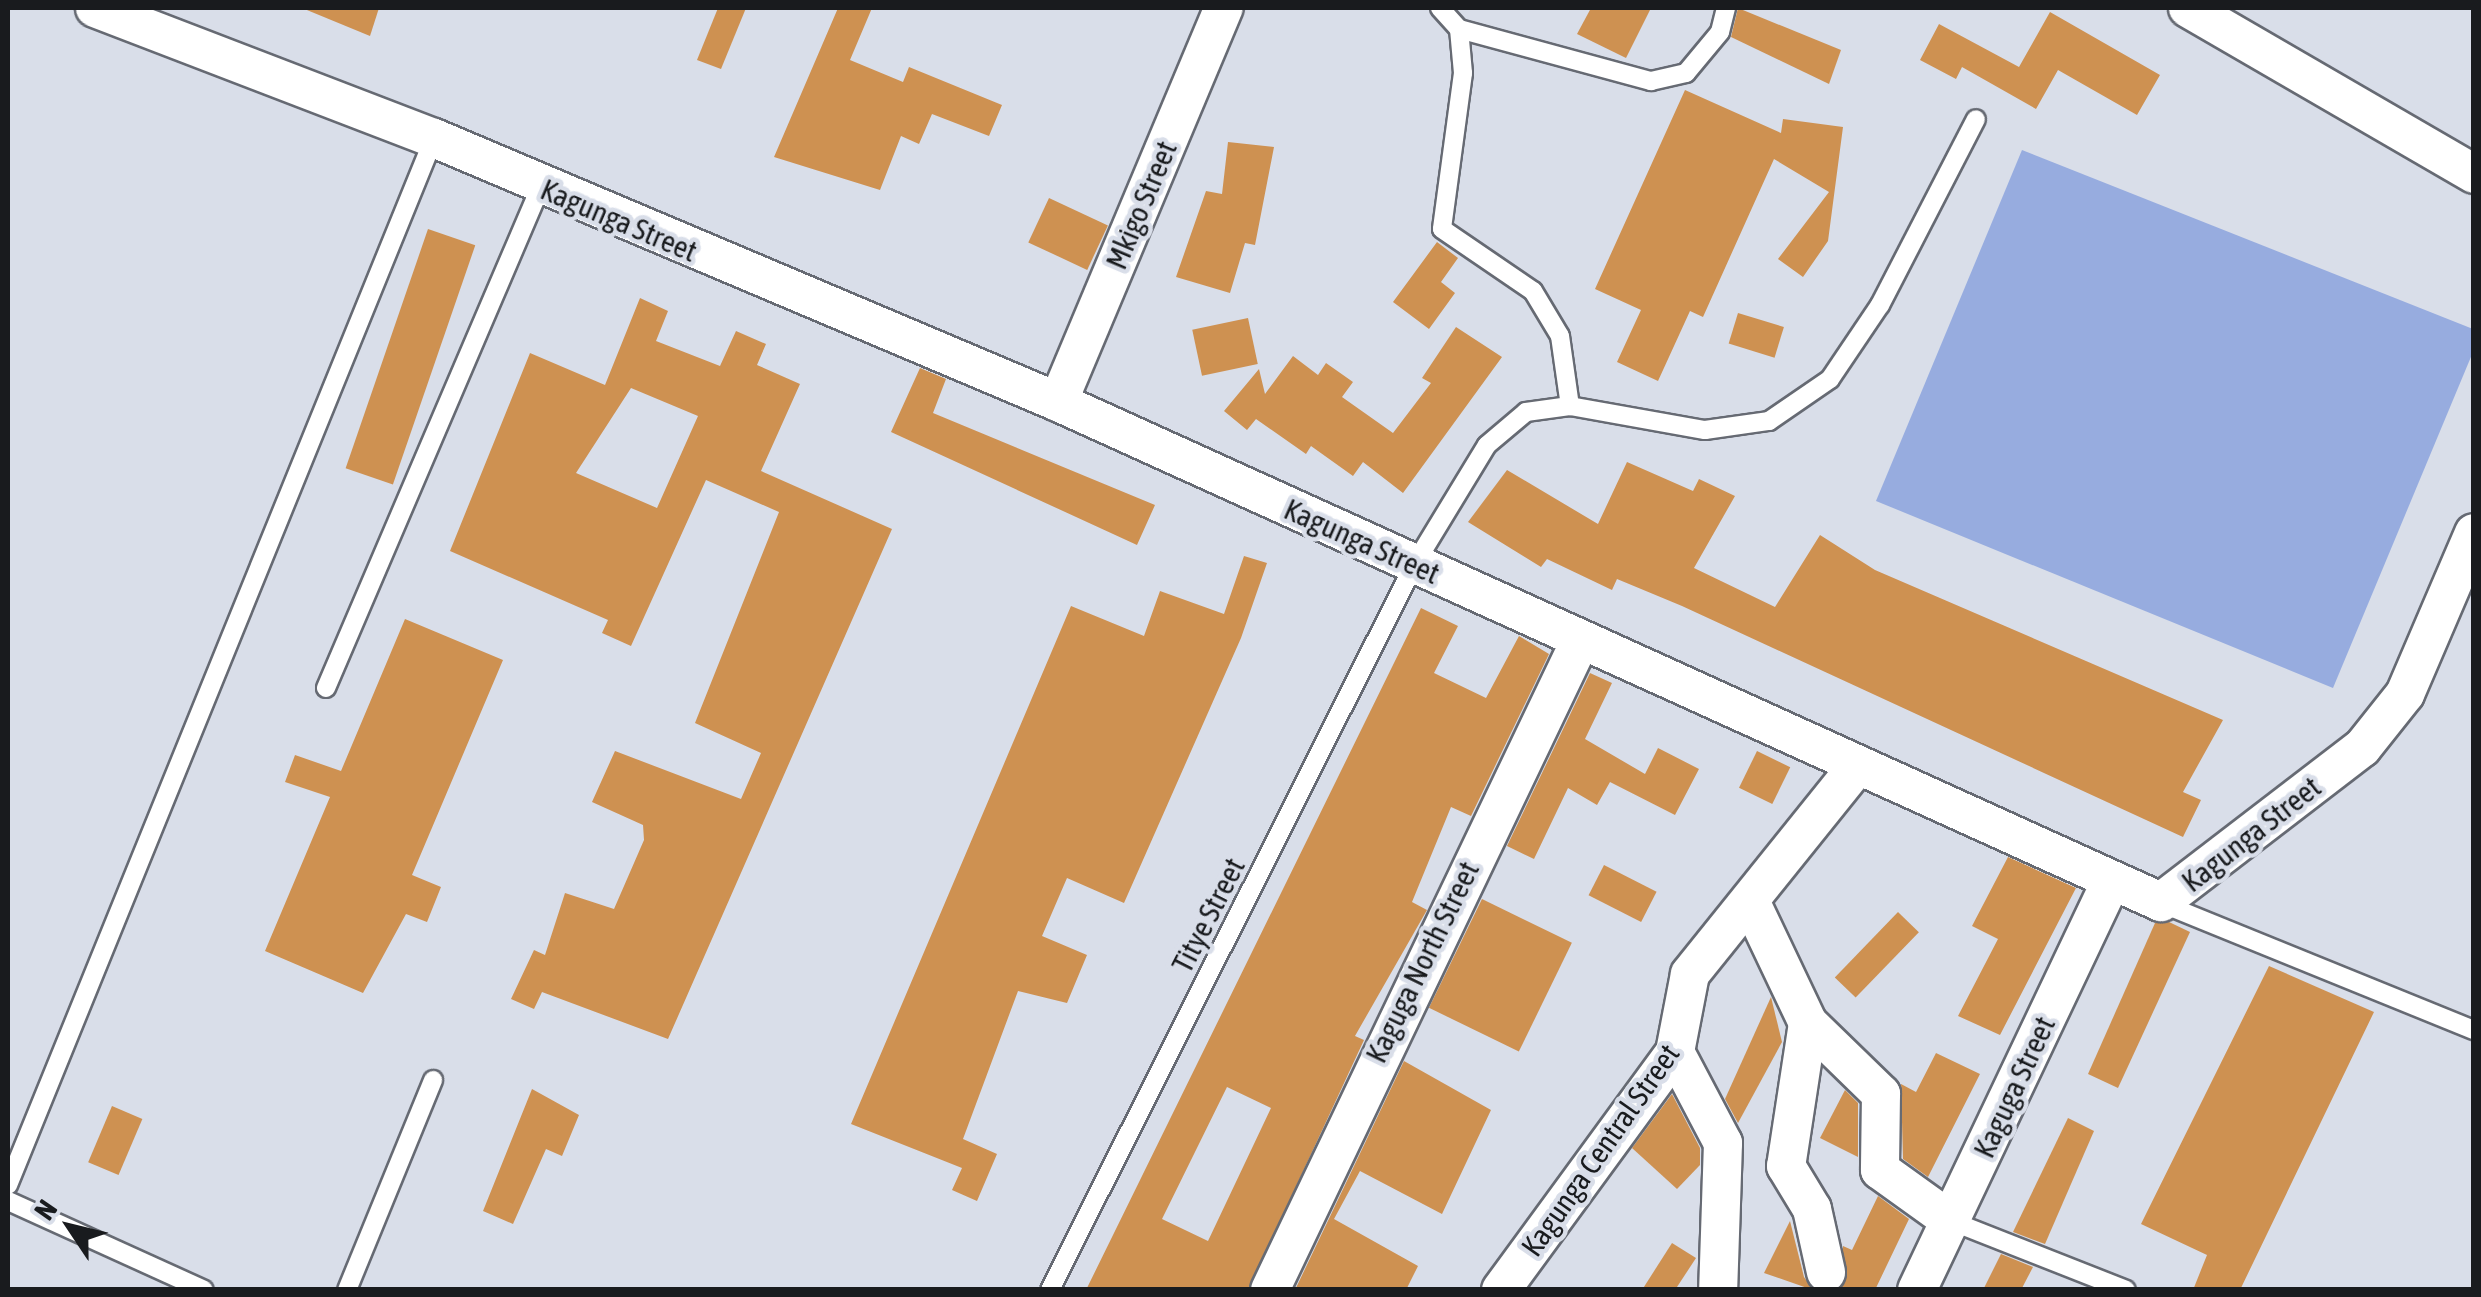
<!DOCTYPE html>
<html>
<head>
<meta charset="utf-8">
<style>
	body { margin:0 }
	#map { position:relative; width:2481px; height:1297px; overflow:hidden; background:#d9dee9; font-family:"Asap Condensed",sans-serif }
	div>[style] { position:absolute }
	.green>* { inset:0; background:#97acdf }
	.building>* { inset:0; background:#ce9151; transform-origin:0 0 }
	.roads { filter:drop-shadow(2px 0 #666a73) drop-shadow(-2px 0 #666a73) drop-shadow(0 2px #666a73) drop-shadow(0 -2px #666a73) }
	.service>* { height:18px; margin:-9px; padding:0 9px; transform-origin:9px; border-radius:9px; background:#fff }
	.minor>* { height:38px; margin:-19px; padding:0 19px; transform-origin:19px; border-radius:19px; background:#fff }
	span { translate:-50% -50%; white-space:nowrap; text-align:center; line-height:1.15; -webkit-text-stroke:9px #d9dee9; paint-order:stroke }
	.street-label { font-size:30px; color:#191b1e }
	.frame { position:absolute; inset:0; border:10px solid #191b1e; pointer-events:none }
	.north { position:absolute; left:20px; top:1177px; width:100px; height:100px; -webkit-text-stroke:8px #d9dee9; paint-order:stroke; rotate:305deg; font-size:28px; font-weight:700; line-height:40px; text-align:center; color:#191b1e }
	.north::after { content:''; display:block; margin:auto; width:35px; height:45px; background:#191b1e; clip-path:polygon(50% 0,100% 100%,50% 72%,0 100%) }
</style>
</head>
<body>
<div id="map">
	<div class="green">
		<div style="clip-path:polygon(2022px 150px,2473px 329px,2473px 352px,2333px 688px,1876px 501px)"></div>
	</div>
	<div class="building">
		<div style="clip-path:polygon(302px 8px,379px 8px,370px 36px)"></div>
		<div style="clip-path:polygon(718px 8px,746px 8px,721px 69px,697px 60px)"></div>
		<div style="clip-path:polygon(838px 8px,872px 8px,850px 60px,903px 82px,909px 67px,1002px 105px,989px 136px,932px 114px,919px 144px,901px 136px,880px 190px,774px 157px)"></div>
		<div style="clip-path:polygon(1591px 8px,1651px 8px,1626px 58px,1577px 34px)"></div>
		<div style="clip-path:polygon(1738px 8px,1841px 50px,1829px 84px,1731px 37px)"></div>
		<div style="clip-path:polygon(2050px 12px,2160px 75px,2137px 115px,2058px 70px,2036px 109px,1962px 67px,1956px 79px,1920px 60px,1939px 24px,2019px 67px)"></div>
		<div style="clip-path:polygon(1685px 90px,1781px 133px,1783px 119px,1843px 127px,1828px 241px,1803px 277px,1778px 259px,1829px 192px,1774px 159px,1703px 317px,1690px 311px,1658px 381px,1617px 362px,1641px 310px,1595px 289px)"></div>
		<div style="clip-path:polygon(1228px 142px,1274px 147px,1255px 245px,1245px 243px,1230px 293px,1176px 277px,1206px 191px,1222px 194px)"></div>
		<div style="left:1049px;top:198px;width:65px;height:49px;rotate:25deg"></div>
		<div style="left:428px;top:229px;width:50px;height:253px;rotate:19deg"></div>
		<div style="clip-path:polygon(1437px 242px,1458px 258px,1441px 282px,1455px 293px,1429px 329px,1393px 302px)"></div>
		<div style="clip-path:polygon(evenodd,640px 298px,668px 311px,656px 341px,720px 366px,736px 331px,766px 344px,757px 365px,800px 384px,761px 471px,892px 529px,668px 1039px,542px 992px,534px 1009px,511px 999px,534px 950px,545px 955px,565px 893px,614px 909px,644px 840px,643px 825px,592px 802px,615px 751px,741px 799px,761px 753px,695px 723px,779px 512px,706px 480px,631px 646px,602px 633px,608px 620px,450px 551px,530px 353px,605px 385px,640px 298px,631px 388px,698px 416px,657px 508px,576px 473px,631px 388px)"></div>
		<div style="left:1738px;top:313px;width:48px;height:32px;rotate:17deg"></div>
		<div style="left:1248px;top:318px;width:47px;height:57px;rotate:78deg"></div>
		<div style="clip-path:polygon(1456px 327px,1502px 357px,1403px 493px,1363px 462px,1353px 476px,1311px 446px,1306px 454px,1256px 419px,1247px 430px,1224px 411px,1259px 369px,1265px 394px,1293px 356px,1318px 375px,1326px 363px,1353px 382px,1342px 397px,1393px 433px,1431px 383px,1422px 378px)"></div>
		<div style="clip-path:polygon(920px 368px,946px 379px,933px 413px,1155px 505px,1137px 545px,891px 432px)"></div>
		<div style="clip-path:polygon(1627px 462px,1693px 491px,1699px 479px,1735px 496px,1694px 568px,1775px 607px,1820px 535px,1875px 570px,2223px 720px,2183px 792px,2201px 800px,2183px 837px,1682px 606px,1617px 579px,1612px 590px,1547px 559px,1541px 567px,1468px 522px,1507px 470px,1598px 524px)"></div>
		<div style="clip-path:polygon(1244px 556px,1267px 563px,1241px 638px,1124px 903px,1067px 878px,1042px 936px,1087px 955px,1067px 1003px,1018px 991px,963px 1139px,997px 1154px,977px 1201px,952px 1190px,962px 1168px,851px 1124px,1071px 606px,1144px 636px,1160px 591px,1224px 614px)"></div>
		<div style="clip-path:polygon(evenodd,1421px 608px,1458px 626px,1434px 673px,1486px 698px,1519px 636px,1549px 654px,1471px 816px,1451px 807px,1412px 902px,1427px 910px,1355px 1036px,1364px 1040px,1248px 1290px,1086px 1290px,1421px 608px,1227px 1087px,1271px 1108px,1208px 1241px,1162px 1219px,1227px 1087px)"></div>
		<div style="clip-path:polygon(405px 619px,503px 660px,412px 875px,441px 887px,427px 922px,406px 914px,363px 993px,265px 951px,330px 797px,285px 782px,295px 755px,341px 771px)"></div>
		<div style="clip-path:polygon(1590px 673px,1612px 683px,1585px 739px,1645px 774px,1658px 748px,1699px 769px,1675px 815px,1610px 782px,1597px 805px,1568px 788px,1534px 859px,1507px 846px)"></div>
		<div style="left:1757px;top:751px;width:37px;height:41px;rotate:26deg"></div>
		<div style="clip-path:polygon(2008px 857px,2076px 888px,2000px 1035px,1958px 1016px,1998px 939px,1972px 926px)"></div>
		<div style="left:1604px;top:865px;width:59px;height:34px;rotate:27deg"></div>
		<div style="left:1482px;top:899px;width:100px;height:121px;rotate:26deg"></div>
		<div style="left:1898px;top:912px;width:29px;height:91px;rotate:44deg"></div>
		<div style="clip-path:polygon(2169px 922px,2190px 932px,2118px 1088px,2088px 1074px,2155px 923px)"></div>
		<div style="clip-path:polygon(2269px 966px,2374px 1012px,2240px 1290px,2193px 1290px,2207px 1255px,2141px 1224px)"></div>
		<div style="clip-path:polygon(1771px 997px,1782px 1042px,1738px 1123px,1725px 1099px)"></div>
		<div style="clip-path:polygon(1936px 1053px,1980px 1074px,1928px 1177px,1903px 1159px,1901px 1084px,1916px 1092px)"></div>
		<div style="clip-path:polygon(1404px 1061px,1491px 1110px,1442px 1214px,1360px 1171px,1334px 1219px,1418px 1266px,1406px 1290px,1295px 1290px)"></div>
		<div style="clip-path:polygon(532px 1089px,579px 1115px,562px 1156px,546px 1149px,513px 1224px,483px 1211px)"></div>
		<div style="clip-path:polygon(1845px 1090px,1858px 1103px,1858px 1157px,1820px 1138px)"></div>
		<div style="clip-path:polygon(1672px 1094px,1700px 1148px,1700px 1165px,1677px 1189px,1632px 1148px)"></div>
		<div style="left:112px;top:1106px;width:33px;height:61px;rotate:23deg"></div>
		<div style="clip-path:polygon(2068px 1118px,2094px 1131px,2045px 1244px,2013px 1232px)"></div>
		<div style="clip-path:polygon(1878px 1196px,1909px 1219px,1875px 1290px,1840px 1290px,1843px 1246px,1852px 1250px)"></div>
		<div style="clip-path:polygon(1790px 1221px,1804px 1277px,1813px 1290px,1764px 1273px)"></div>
		<div style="clip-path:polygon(1672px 1243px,1696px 1258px,1675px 1290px,1642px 1290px)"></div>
		<div style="clip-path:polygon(2001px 1254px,2033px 1267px,2021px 1290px,1983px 1290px)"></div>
	</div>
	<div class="roads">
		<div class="service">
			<div style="left:1440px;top:8px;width:28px;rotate:48deg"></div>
			<div style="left:1459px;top:29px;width:44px;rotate:84.8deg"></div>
			<div style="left:1463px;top:73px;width:157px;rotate:97.7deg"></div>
			<div style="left:1442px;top:229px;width:110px;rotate:34.3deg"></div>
			<div style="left:1533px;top:291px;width:52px;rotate:59deg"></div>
			<div style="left:1560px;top:336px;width:71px;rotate:81.9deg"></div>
			<div style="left:1459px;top:29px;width:199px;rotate:15.2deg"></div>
			<div style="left:1651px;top:81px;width:36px;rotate:-13deg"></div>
			<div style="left:1686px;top:73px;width:53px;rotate:-50.3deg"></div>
			<div style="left:1720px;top:32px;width:25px;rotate:-76deg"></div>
			<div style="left:326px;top:688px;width:546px;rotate:-66.82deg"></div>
			<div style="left:2161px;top:903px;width:338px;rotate:22.1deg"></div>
			<div style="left:8px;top:1185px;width:1130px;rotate:-67.86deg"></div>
			<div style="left:8px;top:1201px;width:215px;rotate:24.4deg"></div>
			<div style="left:1951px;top:1221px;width:188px;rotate:21.5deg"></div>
			<div style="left:347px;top:1290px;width:227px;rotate:-67.7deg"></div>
			<div style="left:1050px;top:1290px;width:811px;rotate:-63.34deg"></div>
			<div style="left:1414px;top:565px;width:140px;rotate:-58.7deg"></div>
			<div style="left:1487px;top:445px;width:51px;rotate:-40.2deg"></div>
			<div style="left:1526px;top:412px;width:44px;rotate:-7.8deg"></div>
			<div style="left:1570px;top:406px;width:137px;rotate:10.1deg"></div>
			<div style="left:1705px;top:430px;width:65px;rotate:-8deg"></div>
			<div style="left:1769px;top:421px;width:74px;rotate:-34.5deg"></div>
			<div style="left:1830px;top:379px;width:89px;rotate:-56deg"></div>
			<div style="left:1880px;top:305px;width:209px;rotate:-62.7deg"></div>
		</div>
		<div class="minor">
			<div style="left:95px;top:8px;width:363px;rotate:21deg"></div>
			<div style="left:434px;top:138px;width:678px;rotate:22.93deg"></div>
			<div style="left:1058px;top:402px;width:1211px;rotate:24.39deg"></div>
			<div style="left:2161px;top:902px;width:253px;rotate:-37.5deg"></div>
			<div style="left:2362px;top:748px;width:69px;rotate:-51.5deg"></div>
			<div style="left:2405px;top:694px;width:175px;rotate:-66.8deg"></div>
			<div style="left:2188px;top:8px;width:331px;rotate:30.1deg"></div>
			<div style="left:1058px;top:402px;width:428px;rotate:-67.2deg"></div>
			<div style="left:1751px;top:903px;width:133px;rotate:64.6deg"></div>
			<div style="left:1808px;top:1023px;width:145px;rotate:98.7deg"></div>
			<div style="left:1786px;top:1166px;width:50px;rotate:58.8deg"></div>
			<div style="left:1812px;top:1209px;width:65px;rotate:77.5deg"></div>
			<div style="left:1808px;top:1023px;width:102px;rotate:44.2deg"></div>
			<div style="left:1881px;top:1094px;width:76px;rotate:90.8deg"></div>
			<div style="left:1880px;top:1170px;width:87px;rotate:35.7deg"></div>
			<div style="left:1675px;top:1052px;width:103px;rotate:62.2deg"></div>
			<div style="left:1723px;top:1143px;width:147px;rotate:91.9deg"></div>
			<div style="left:1270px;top:1290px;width:721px;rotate:-64.46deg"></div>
			<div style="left:1501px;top:1290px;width:295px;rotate:-53.8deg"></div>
			<div style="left:1675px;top:1052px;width:79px;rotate:-79.1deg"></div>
			<div style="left:1690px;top:974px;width:268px;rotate:-51.2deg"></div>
			<div style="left:1917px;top:1290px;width:450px;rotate:-64.6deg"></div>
		</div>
	</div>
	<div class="street-label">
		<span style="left:1141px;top:205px;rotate:-67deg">Mkigo Street</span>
		<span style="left:619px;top:220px;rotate:23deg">Kagunga Street</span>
		<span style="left:1362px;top:541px;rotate:24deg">Kagunga Street</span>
		<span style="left:2251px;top:834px;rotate:-38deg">Kagunga Street</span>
		<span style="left:1208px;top:915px;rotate:-63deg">Titye Street</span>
		<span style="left:1422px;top:962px;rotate:-64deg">Kaguga North Street</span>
		<span style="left:2014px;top:1087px;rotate:-65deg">Kaguga Street</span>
		<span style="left:1600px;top:1150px;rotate:-55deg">Kagunga Central Street</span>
	</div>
	<div class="frame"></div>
	<div class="north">N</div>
</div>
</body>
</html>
